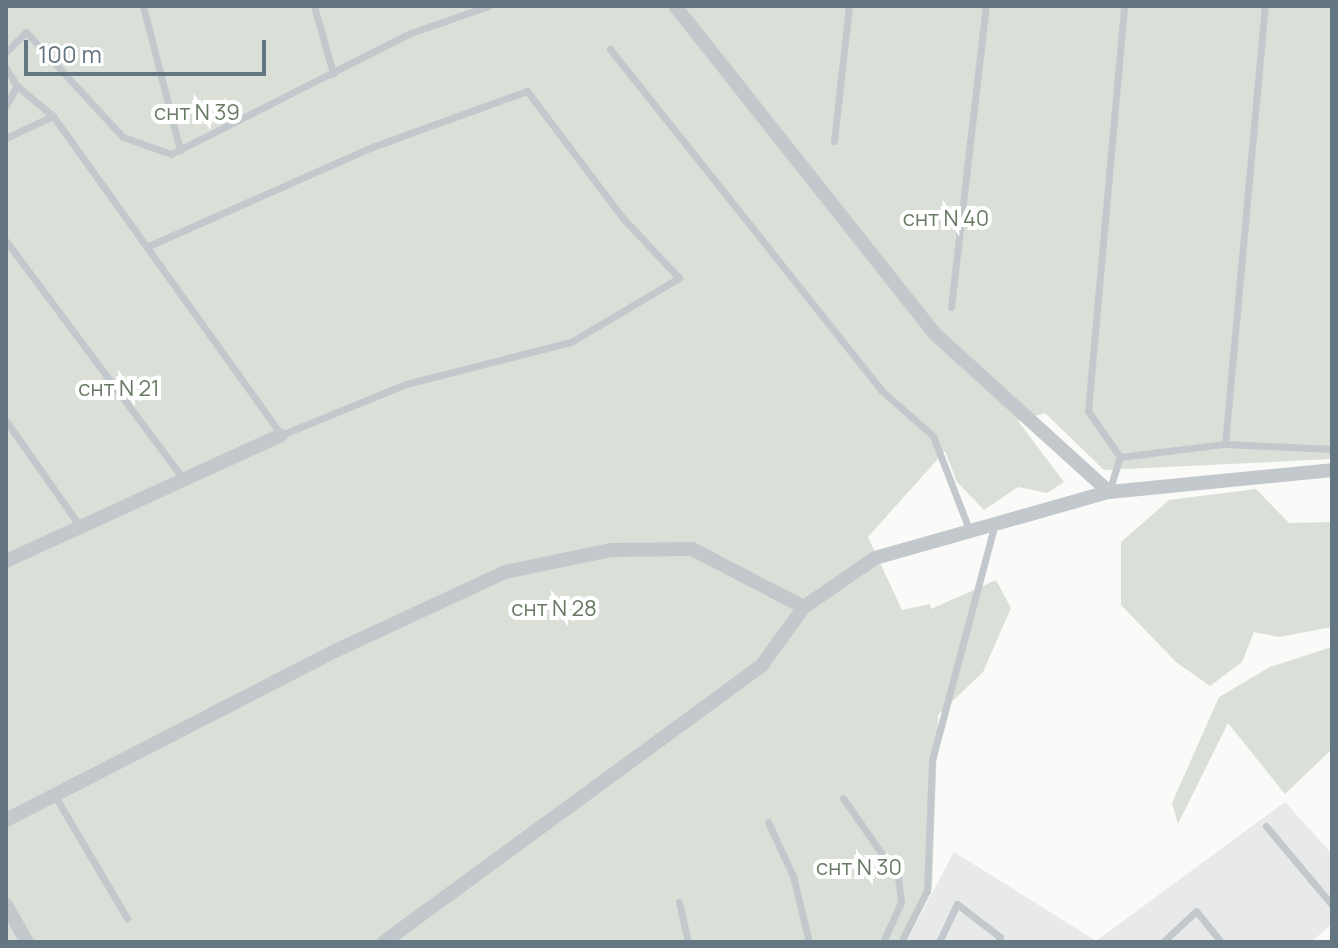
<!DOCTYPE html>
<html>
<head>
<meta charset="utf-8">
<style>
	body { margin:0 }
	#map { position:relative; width:1338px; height:948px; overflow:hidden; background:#fafaf8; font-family:Manrope,sans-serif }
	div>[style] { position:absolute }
	.built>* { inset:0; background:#e8e9e9 }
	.green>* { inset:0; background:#dadfd7 }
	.service>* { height:7px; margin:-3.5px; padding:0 3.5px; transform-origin:3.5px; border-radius:3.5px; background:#c3c8cc }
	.minor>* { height:14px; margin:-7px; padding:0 7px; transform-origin:7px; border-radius:7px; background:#c3c8cc }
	span { translate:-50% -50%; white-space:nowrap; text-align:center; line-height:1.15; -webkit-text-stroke:8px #fff; paint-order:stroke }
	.park-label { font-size:22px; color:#687a64 }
	.frame { position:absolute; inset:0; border:8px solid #657683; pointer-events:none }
	.scale { position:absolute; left:24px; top:40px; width:242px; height:36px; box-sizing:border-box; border:4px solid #657683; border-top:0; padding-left:10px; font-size:24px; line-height:28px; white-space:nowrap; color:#657683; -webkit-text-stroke:6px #fff; paint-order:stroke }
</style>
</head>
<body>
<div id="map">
	<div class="built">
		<div style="clip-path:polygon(1285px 802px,1332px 854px,1332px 924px,1311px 942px,906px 942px,954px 852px,1096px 941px)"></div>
	</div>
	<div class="green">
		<div style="clip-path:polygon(6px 6px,1332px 6px,1332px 459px,1104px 470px,1045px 413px,1018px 421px,1064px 482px,1047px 493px,1018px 487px,984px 510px,957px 482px,945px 451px,868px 537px,902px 610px,930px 604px,931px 609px,996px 580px,1011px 608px,983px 672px,938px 715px,932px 889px,906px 942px,6px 942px)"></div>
		<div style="clip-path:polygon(1256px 489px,1289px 523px,1332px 522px,1332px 627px,1279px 637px,1254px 632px,1242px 662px,1210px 686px,1176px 662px,1121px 605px,1121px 542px,1169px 500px)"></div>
		<div style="clip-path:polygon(1332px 647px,1332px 749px,1285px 794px,1228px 723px,1178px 824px,1172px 803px,1219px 697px,1270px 667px)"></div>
	</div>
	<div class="service">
		<div style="left:143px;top:6px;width:149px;rotate:75.6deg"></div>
		<div style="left:314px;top:6px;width:70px;rotate:74.2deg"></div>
		<div style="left:610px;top:49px;width:436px;rotate:51.5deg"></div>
		<div style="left:881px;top:390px;width:69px;rotate:41.5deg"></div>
		<div style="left:933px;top:436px;width:103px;rotate:68.9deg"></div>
		<div style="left:6px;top:52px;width:28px;rotate:-45deg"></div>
		<div style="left:26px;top:32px;width:143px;rotate:47.3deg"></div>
		<div style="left:123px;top:137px;width:51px;rotate:19.5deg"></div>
		<div style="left:171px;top:154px;width:269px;rotate:-26.8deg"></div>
		<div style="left:411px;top:33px;width:82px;rotate:-19.3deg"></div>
		<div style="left:6px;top:68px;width:21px;rotate:59deg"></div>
		<div style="left:17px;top:86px;width:22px;rotate:120deg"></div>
		<div style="left:17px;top:86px;width:47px;rotate:39.8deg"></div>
		<div style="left:53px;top:116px;width:392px;rotate:54.4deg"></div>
		<div style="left:281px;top:435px;width:135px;rotate:-22.2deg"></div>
		<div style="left:406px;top:384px;width:170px;rotate:-14.3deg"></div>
		<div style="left:571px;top:342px;width:126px;rotate:-30.7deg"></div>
		<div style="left:679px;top:278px;width:83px;rotate:-133.1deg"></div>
		<div style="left:622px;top:217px;width:158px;rotate:-127deg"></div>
		<div style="left:527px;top:91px;width:165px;rotate:160.1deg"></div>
		<div style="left:372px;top:147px;width:242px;rotate:156.1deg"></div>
		<div style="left:6px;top:138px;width:52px;rotate:-25.1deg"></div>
		<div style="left:834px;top:141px;width:136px;rotate:-83.7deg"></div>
		<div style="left:6px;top:241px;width:294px;rotate:53.3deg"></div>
		<div style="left:951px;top:307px;width:303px;rotate:-83.4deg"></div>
		<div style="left:6px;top:421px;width:127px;rotate:54.9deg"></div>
		<div style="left:1225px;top:444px;width:440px;rotate:-84.8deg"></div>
		<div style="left:1120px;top:457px;width:56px;rotate:-124.8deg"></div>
		<div style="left:1088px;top:411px;width:407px;rotate:-84.9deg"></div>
		<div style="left:1109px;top:492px;width:37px;rotate:-73deg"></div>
		<div style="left:1120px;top:457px;width:106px;rotate:-7.1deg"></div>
		<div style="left:1225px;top:444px;width:107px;rotate:2.7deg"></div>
		<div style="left:55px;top:796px;width:142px;rotate:59.5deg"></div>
		<div style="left:843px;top:798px;width:96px;rotate:55.2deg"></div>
		<div style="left:898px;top:877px;width:25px;rotate:83deg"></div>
		<div style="left:901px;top:902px;width:44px;rotate:114.2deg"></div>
		<div style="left:768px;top:822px;width:60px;rotate:65.2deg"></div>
		<div style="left:793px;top:876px;width:68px;rotate:76.4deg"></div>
		<div style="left:1266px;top:826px;width:103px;rotate:50.1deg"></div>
		<div style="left:679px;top:902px;width:41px;rotate:77.3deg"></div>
		<div style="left:901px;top:942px;width:57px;rotate:-63deg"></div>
		<div style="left:927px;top:891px;width:131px;rotate:-87.8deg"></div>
		<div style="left:932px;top:760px;width:241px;rotate:-75.1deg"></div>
		<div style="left:939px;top:942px;width:42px;rotate:-64.7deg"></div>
		<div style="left:957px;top:904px;width:54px;rotate:37.5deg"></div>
		<div style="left:1000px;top:937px;width:5px;rotate:112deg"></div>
		<div style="left:1163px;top:942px;width:45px;rotate:-43.2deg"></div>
		<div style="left:1196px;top:911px;width:40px;rotate:51deg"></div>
	</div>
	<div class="minor">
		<div style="left:675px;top:6px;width:419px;rotate:51.6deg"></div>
		<div style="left:935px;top:334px;width:235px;rotate:42.2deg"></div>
		<div style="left:6px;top:561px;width:302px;rotate:-24.6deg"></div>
		<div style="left:6px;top:820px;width:370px;rotate:-27.2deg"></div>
		<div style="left:335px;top:651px;width:187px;rotate:-24.9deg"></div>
		<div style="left:505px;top:572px;width:108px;rotate:-11.7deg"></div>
		<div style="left:611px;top:550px;width:81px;rotate:-0.7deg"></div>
		<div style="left:692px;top:549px;width:126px;rotate:27.4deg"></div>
		<div style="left:6px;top:905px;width:43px;rotate:60.4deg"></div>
		<div style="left:384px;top:942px;width:469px;rotate:-36.2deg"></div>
		<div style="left:762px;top:665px;width:72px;rotate:-54.1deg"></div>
		<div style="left:804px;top:607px;width:86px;rotate:-34.6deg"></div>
		<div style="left:875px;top:558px;width:243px;rotate:-15.8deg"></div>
		<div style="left:1109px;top:492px;width:224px;rotate:-5.6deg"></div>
	</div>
	<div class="park-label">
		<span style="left:197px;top:113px">снт N 39</span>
		<span style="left:946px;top:219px">снт N 40</span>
		<span style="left:119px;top:389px">снт N 21</span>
		<span style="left:554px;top:609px">снт N 28</span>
		<span style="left:859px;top:868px">снт N 30</span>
	</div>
	<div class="frame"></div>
	<div class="scale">100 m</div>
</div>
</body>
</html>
